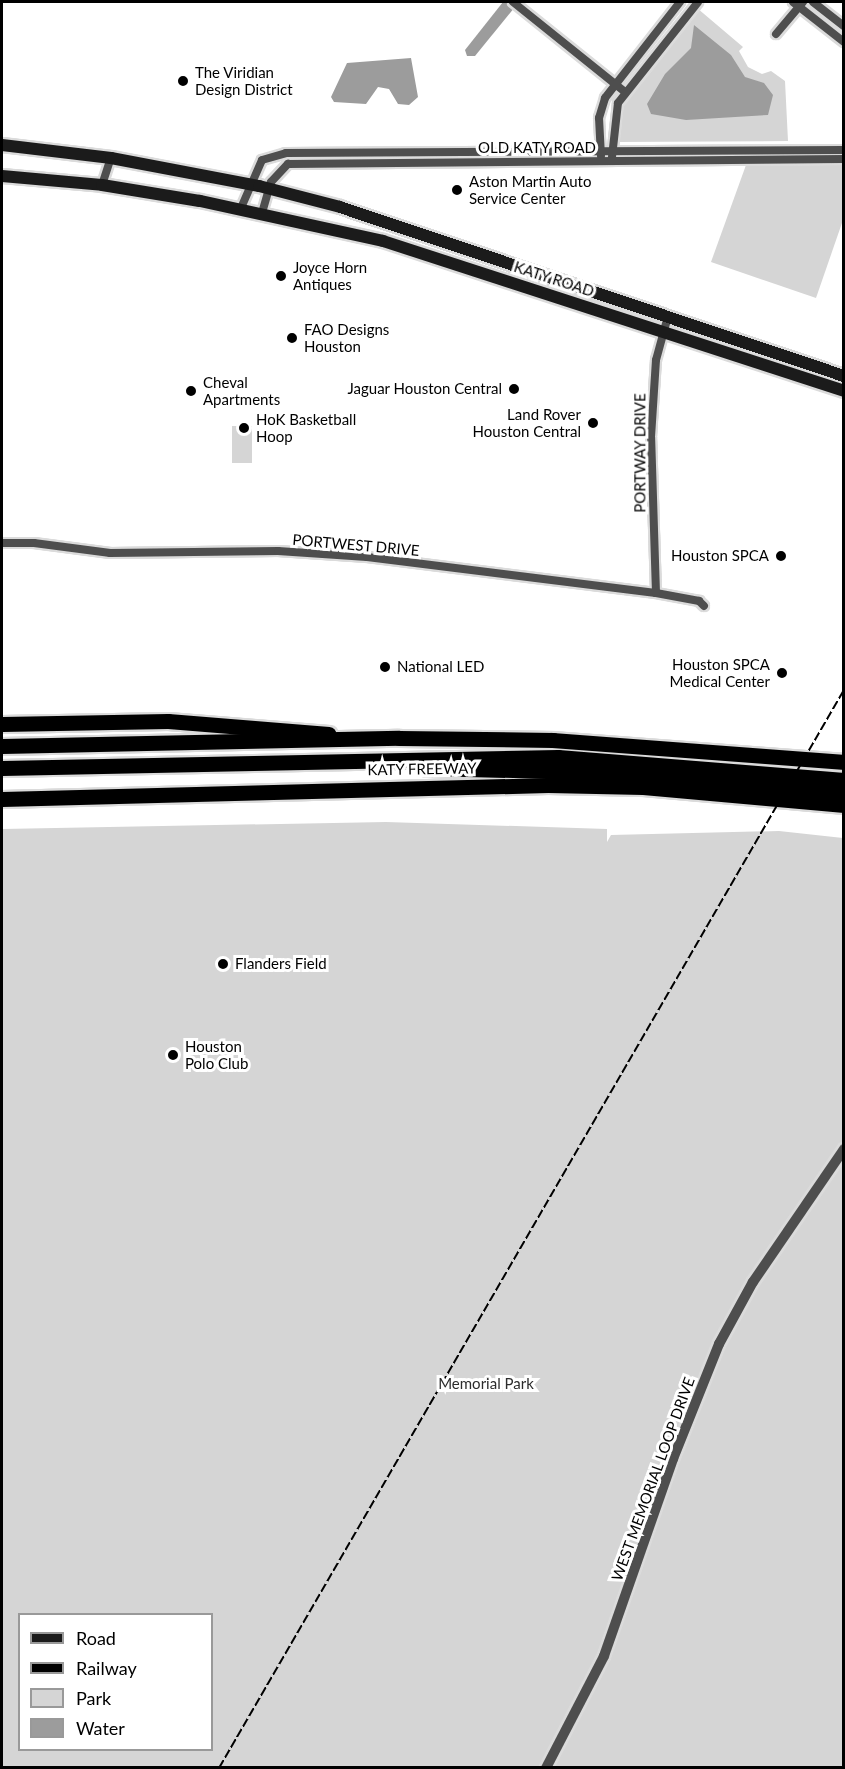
<!DOCTYPE html>
<html>
<head>
<meta charset="utf-8">
<style>
	body { margin:0 }
	#map { position:relative; width:845px; height:1769px; overflow:hidden; background:#fff; font-family:Lato,sans-serif }
	div>[style] { position:absolute }
	.green>* { inset:0; background:#d5d5d5; transform-origin:0 0 }
	.water>* { inset:0; background:#9c9c9c }
	.roads { filter:drop-shadow(2px 0 #dbdbdb) drop-shadow(-2px 0 #dbdbdb) drop-shadow(0 2px #dbdbdb) drop-shadow(0 -2px #dbdbdb) }
	.minor>* { height:8px; margin:-4px; padding:0 4px; transform-origin:4px; border-radius:4px; background:#4e4e4e }
	.tertiary>* { height:10px; margin:-5px; padding:0 5px; transform-origin:5px; border-radius:5px; background:#4e4e4e }
	.secondary>* { height:12px; margin:-6px; padding:0 6px; transform-origin:6px; border-radius:6px; background:#1b1b1b }
	.motorway>* { height:15px; margin:-7.5px; padding:0 7.5px; transform-origin:7.5px; border-radius:7.5px; background:#000 }
	.rail>* { height:2px; margin-top:-1px; transform-origin:0; background:repeating-linear-gradient(90deg,#000 0 9px,transparent 0 12px) }
	.dots>* { width:16px; height:16px; translate:-50% -50%; box-sizing:border-box; border:3px solid #fff; border-radius:50% }
	span { translate:-50% -50%; white-space:nowrap; text-align:center; line-height:1.15; -webkit-text-stroke:6px #fff; paint-order:stroke }
	.poi-label { font-size:15px; color:#000 }
	.left { translate:0 -50%; text-align:left }
	.right { translate:-100% -50%; text-align:right }
	.street-label { font-size:15px; color:#000 }
	.park-label { font-size:15px; color:#2c2c2c }
	.frame { position:absolute; inset:0; border:3px solid #000; pointer-events:none }
	.legend { position:absolute; left:18px; top:1613px; width:195px; height:138px; box-sizing:border-box; background:#fff; border:2px solid #999; margin:0; padding:8px 10px; list-style:none; font-size:18px; color:#000 }
	.legend li { display:flex; align-items:center; gap:12px; height:30px }
	.legend b { width:30px; border:2px solid #999 }
</style>
</head>
<body>
<div id="map">
	<div class="green">
		<div style="clip-path:polygon(697px 8px,743px 47px,739px 51px,748px 67px,762px 74px,771px 71px,785px 81px,788px 141px,618px 142px,618px 117px,624px 99px)"></div>
		<div style="clip-path:polygon(843px 164px,843px 220px,816px 298px,711px 262px,746px 165px)"></div>
		<div style="left:252px;top:426px;width:37px;height:20px;rotate:90deg"></div>
		<div style="clip-path:polygon(evenodd,386px 822px,607px 829px,607px 842px,611px 835px,779px 831px,843px 838px,843px 1767px,2px 1767px,2px 829px,386px 822px,20px 1614px,212px 1614px,212px 1750px,20px 1750px,20px 1614px)"></div>
	</div>
	<div class="water">
		<div style="clip-path:polygon(503px 2px,519px 2px,475px 56px,467px 56px,465px 50px)"></div>
		<div style="clip-path:polygon(694px 25px,731px 55px,745px 77px,764px 83px,773px 95px,768px 115px,686px 120px,651px 114px,647px 104px,665px 74px,691px 48px)"></div>
		<div style="clip-path:polygon(411px 58px,418px 97px,409px 105px,398px 104px,389px 89px,378px 87px,366px 104px,334px 102px,331px 97px,347px 63px)"></div>
	</div>
	<div class="roads">
		<div class="minor">
			<div style="left:513px;top:2px;width:144px;rotate:38.8deg"></div>
			<div style="left:793px;top:2px;width:65px;rotate:38.1deg"></div>
			<div style="left:813px;top:2px;width:39px;rotate:38deg"></div>
			<div style="left:776px;top:34px;width:42px;rotate:-49.8deg"></div>
			<div style="left:601px;top:156px;width:38px;rotate:-93deg"></div>
			<div style="left:599px;top:118px;width:21px;rotate:-73deg"></div>
			<div style="left:605px;top:98px;width:122px;rotate:-52deg"></div>
			<div style="left:612px;top:157px;width:54px;rotate:-83.7deg"></div>
			<div style="left:618px;top:103px;width:129px;rotate:-51.6deg"></div>
			<div style="left:102px;top:185px;width:28px;rotate:-72deg"></div>
			<div style="left:241px;top:208px;width:52px;rotate:-66.4deg"></div>
			<div style="left:262px;top:160px;width:25px;rotate:-16deg"></div>
			<div style="left:286px;top:153px;width:558px;rotate:-0.31deg"></div>
			<div style="left:262px;top:213px;width:32px;rotate:-74deg"></div>
			<div style="left:271px;top:182px;width:25px;rotate:-47deg"></div>
			<div style="left:288px;top:164px;width:556px;rotate:-0.52deg"></div>
			<div style="left:2px;top:543px;width:32px"></div>
			<div style="left:34px;top:543px;width:77px;rotate:7.5deg"></div>
			<div style="left:110px;top:553px;width:168px;rotate:-0.7deg"></div>
			<div style="left:278px;top:551px;width:89px;rotate:3.9deg"></div>
			<div style="left:367px;top:557px;width:291px;rotate:7.1deg"></div>
			<div style="left:656px;top:593px;width:44px;rotate:10.5deg"></div>
			<div style="left:699px;top:601px;width:7px;rotate:45deg"></div>
			<div style="left:656px;top:593px;width:156px;rotate:-91.8deg"></div>
			<div style="left:651px;top:437px;width:77px;rotate:-86.3deg"></div>
			<div style="left:656px;top:360px;width:46px;rotate:-74.7deg"></div>
		</div>
		<div class="tertiary">
			<div style="left:546px;top:1768px;width:126px;rotate:-62.6deg"></div>
			<div style="left:604px;top:1656px;width:209px;rotate:-70.7deg"></div>
			<div style="left:673px;top:1459px;width:124px;rotate:-68.2deg"></div>
			<div style="left:719px;top:1344px;width:71px;rotate:-61.3deg"></div>
			<div style="left:753px;top:1282px;width:161px;rotate:-55.6deg"></div>
		</div>
		<div class="secondary">
			<div style="left:2px;top:145px;width:110px;rotate:6.8deg"></div>
			<div style="left:111px;top:158px;width:151px;rotate:10.7deg"></div>
			<div style="left:259px;top:186px;width:84px;rotate:14.5deg"></div>
			<div style="left:340px;top:207px;width:532px;rotate:18.54deg"></div>
			<div style="left:2px;top:176px;width:100px;rotate:5.1deg"></div>
			<div style="left:102px;top:185px;width:99px;rotate:9.3deg"></div>
			<div style="left:200px;top:201px;width:187px;rotate:12.3deg"></div>
			<div style="left:383px;top:241px;width:485px;rotate:18deg"></div>
		</div>
		<div class="motorway">
			<div style="left:2px;top:724px;width:166px;rotate:-1deg"></div>
			<div style="left:168px;top:721px;width:161px;rotate:4.6deg"></div>
			<div style="left:2px;top:746px;width:397px;rotate:-1.2deg"></div>
			<div style="left:399px;top:738px;width:154px;rotate:0.7deg"></div>
			<div style="left:553px;top:740px;width:292px;rotate:4.3deg"></div>
			<div style="left:2px;top:768px;width:556px;rotate:-1.13deg"></div>
			<div style="left:558px;top:757px;width:287px;rotate:4.6deg"></div>
			<div style="left:427px;top:768px;width:200px;rotate:1.4deg"></div>
			<div style="left:627px;top:773px;width:218px;rotate:5deg"></div>
			<div style="left:2px;top:799px;width:546px;rotate:-1.47deg"></div>
			<div style="left:548px;top:785px;width:95px;rotate:1.2deg"></div>
			<div style="left:643px;top:787px;width:202px;rotate:5.1deg"></div>
		</div>
	</div>
	<div class="rail">
		<div style="left:219px;top:1768px;width:1246px;rotate:-59.9deg"></div>
	</div>
	<div class="dots">
		<div style="left:183px;top:81px;background:#000"></div>
		<div style="left:457px;top:190px;background:#000"></div>
		<div style="left:281px;top:276px;background:#000"></div>
		<div style="left:292px;top:338px;background:#000"></div>
		<div style="left:514px;top:389px;background:#000"></div>
		<div style="left:191px;top:391px;background:#000"></div>
		<div style="left:593px;top:423px;background:#000"></div>
		<div style="left:244px;top:428px;background:#000"></div>
		<div style="left:781px;top:556px;background:#000"></div>
		<div style="left:385px;top:667px;background:#000"></div>
		<div style="left:782px;top:673px;background:#000"></div>
		<div style="left:223px;top:964px;background:#000"></div>
		<div style="left:173px;top:1055px;background:#000"></div>
	</div>
	<div class="poi-label">
		<span class="left" style="left:195px;top:81px">The Viridian<br>Design District</span>
		<span class="left" style="left:469px;top:190px">Aston Martin Auto<br>Service Center</span>
		<span class="left" style="left:293px;top:276px">Joyce Horn<br>Antiques</span>
		<span class="left" style="left:304px;top:338px">FAO Designs<br>Houston</span>
		<span class="left" style="left:203px;top:391px">Cheval<br>Apartments</span>
		<span class="right" style="left:502px;top:389px">Jaguar Houston Central</span>
		<span class="right" style="left:581px;top:423px">Land Rover<br>Houston Central</span>
		<span class="left" style="left:256px;top:428px">HoK Basketball<br>Hoop</span>
		<span class="right" style="left:769px;top:556px">Houston SPCA</span>
		<span class="right" style="left:770px;top:673px">Houston SPCA<br>Medical Center</span>
		<span class="left" style="left:397px;top:667px">National LED</span>
		<span class="left" style="left:235px;top:964px">Flanders Field</span>
		<span class="left" style="left:185px;top:1055px">Houston<br>Polo Club</span>
	</div>
	<div class="street-label">
		<span style="left:537px;top:148px">OLD KATY ROAD</span>
		<span style="left:554px;top:279px;rotate:18deg">KATY ROAD</span>
		<span style="left:640px;top:453px;rotate:-90deg">PORTWAY DRIVE</span>
		<span style="left:356px;top:545px;rotate:5deg">PORTWEST DRIVE</span>
		<span style="left:422px;top:769px;rotate:-1deg">KATY FREEWAY</span>
		<span style="left:653px;top:1479px;rotate:-70deg">WEST MEMORIAL LOOP DRIVE</span>
	</div>
	<div class="park-label">
		<span style="left:486px;top:1384px">Memorial Park</span>
	</div>
	<div class="frame"></div>
	<ul class="legend">
	<li><b style="height:8px;background:#1b1b1b"></b>Road</li>
	<li><b style="height:8px;background:#000"></b>Railway</li>
	<li><b style="height:16px;background:#d5d5d5"></b>Park</li>
	<li><b style="height:16px;background:#9c9c9c"></b>Water</li>
	</ul>
</div>
</body>
</html>
